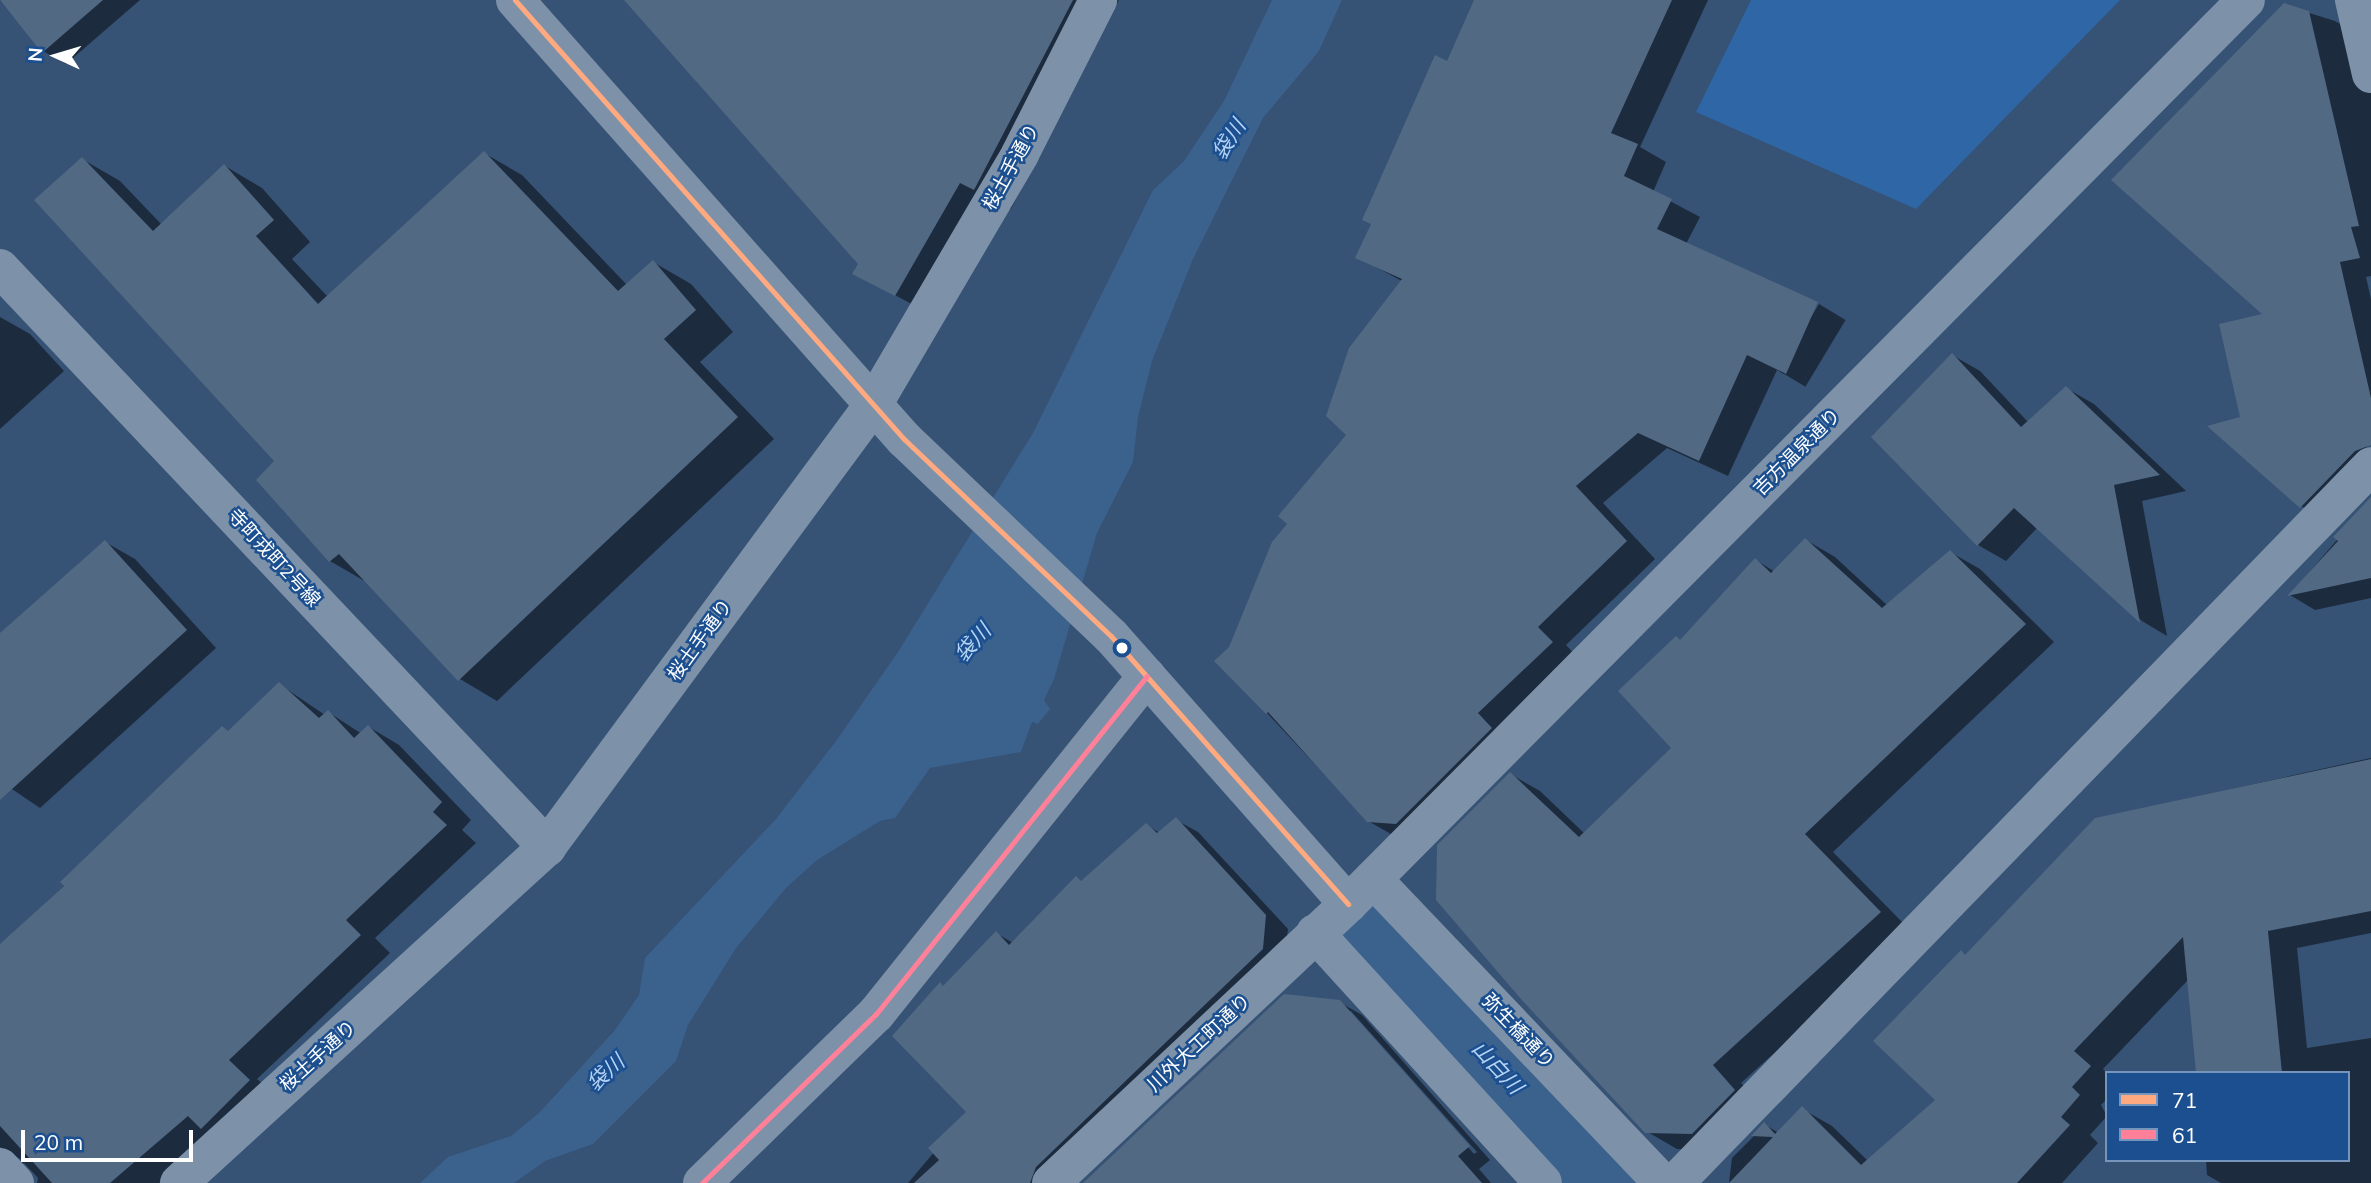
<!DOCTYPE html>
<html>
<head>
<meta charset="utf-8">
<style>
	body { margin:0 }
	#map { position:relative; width:2371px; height:1183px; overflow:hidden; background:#365274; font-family:Mulish,"Noto Sans JP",sans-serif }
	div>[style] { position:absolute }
	.green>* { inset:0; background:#2f66a5 }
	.water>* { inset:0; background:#3b618d }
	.shadow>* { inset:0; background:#0007; transform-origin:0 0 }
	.river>* { height:103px; margin:-51.5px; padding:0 51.5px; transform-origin:51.5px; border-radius:51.5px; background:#3b618d }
	.building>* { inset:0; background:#526984 }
	.minor>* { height:38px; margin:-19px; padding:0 19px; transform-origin:19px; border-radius:19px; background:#7d92a8 }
	.bus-1>* { height:5px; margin:-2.5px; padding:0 2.5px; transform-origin:2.5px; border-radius:2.5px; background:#ffa980 }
	.bus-2>* { height:5px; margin:-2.5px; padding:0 2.5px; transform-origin:2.5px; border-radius:2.5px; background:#ff8098 }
	.dots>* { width:19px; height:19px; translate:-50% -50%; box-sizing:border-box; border:4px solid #1b4f8f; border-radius:50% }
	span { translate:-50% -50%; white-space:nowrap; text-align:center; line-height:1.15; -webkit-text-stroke:5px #1b4f8f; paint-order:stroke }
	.street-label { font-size:19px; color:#fff }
	.water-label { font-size:21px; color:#b5d3f5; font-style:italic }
	.legend { position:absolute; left:2105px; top:1071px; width:245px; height:91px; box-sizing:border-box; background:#1b4f8f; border:2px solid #7695bc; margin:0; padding:9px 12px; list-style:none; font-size:21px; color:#fff }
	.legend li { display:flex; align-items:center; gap:14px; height:35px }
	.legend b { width:35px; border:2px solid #7695bc }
	.north { position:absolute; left:21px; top:21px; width:70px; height:70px; -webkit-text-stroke:5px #1b4f8f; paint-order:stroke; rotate:274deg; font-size:19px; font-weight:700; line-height:28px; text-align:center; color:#fff }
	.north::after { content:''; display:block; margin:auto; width:24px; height:32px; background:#fff; clip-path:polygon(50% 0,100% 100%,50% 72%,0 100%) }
	.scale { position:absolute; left:21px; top:1130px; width:172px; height:32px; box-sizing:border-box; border:4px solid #fff; border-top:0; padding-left:9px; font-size:21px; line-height:24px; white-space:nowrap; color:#fff; -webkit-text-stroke:5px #1b4f8f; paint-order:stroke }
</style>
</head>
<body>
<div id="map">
	<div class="green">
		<div style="clip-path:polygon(1751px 0,2120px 0,1916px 209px,1696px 112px)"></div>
	</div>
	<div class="water">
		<div style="clip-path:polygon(1272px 0,1342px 0,1319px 51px,1263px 118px,1193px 259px,1152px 361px,1138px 417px,1133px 462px,1097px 533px,1054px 679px,1044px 700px,1050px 709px,1038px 724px,1032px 722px,1021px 752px,930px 768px,895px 818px,880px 821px,817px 860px,786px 888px,736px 948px,688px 1025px,676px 1061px,593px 1144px,545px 1161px,514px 1183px,420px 1183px,448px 1157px,511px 1136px,539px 1113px,615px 1030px,639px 995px,645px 958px,776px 819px,836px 741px,898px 652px,1033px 433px,1153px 190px,1184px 161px,1224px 101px)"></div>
	</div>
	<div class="shadow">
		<div style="clip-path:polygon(0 0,140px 0,66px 64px,43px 51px)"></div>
		<div style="clip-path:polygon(626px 0,1119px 0,1011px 209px,997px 202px,932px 315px,854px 273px,860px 264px)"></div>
		<div style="clip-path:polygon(1476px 0,1708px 0,1640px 147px,1666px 162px,1653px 192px,1700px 217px,1686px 244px,1815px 303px,1784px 374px,1777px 370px,1728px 476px,1667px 448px,1603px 503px,1655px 559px,1566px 645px,1580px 660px,1398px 838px,1368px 821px,1267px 713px,1289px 524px,1349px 435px,1402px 281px,1357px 257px)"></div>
		<div style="clip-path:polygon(2284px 5px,2335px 21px,2363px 37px,2371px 68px,2371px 276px,2366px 277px,2371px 299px,2371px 442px,2337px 478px,2328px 522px,2301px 506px,2242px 418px,2265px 315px)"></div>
		<div style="clip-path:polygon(484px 153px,522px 175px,627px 285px,653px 262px,691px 284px,733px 332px,700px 362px,774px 439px,497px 701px,460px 679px,368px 583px,330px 561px,277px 461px,82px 159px,120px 181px,162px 225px,225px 166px,262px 188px,310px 242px,292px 259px,328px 297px)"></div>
		<div style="left:1819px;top:304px;width:31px;height:78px;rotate:31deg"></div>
		<div style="clip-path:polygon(0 317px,30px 334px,64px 371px,0 429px)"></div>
		<div style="clip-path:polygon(1952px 355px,1980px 371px,2028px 422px,2066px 388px,2094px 404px,2186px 491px,2142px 501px,2167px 636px,2142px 621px,2038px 527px,2006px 561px,1978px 545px,1873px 437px)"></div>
		<div style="clip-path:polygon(2371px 500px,2371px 598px,2315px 610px,2290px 595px)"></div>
		<div style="clip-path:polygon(1806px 540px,1835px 557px,1888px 606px,1950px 552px,1980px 569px,2054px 642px,1833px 852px,1910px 930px,1741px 1083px,1763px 1108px,1722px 1150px,1677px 1149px,1646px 1131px,1510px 774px,1540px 791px,1585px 834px,1673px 748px,1682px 641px,1756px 560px,1775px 572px)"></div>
		<div style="clip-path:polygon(105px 542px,135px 559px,216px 648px,40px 808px,0 781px,0 636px)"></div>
		<div style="clip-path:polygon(279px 684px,325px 715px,328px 712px,362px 734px,369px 727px,399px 745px,471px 820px,462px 830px,476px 843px,375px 938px,390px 953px,257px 1079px,279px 1098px,216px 1135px,159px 1183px,37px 1183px,38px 1178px,24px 1163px,9px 1178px,22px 1160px,0 1147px,0 946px)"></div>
		<div style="clip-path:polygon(2371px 758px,2371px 933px,2297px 948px,2307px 1048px,2371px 1038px,2371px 1183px,2221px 1183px,2207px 1175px,2206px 1160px,2348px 1160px,2348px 1073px,2197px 1073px,2189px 979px,2103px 1069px,2107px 1073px,2107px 1099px,2101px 1105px,2107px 1116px,2090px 1135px,2098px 1143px,2062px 1183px,1729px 1183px,1732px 1158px,1765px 1125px,1779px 1133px,1802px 1109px,1832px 1126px,1868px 1161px,1937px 1100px,1961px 953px,1967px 956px,2096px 819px)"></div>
		<div style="clip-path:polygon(1176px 820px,1198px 832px,1288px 929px,1284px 961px,1057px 1183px,908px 1183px,968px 1112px,944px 987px,996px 933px,1013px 943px,1146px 825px,1160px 833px)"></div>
		<div style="clip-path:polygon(evenodd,1339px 1002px,1362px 1015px,1490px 1160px,1479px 1169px,1491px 1183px,1086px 1183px,1339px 1002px,1347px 1011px,1351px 1011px,1477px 1152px,1474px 1154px,1347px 1011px)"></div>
	</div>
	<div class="river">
		<div style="left:1390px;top:951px;width:318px;rotate:46.9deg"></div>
	</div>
	<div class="building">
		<div style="clip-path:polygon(0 0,103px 0,42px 53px)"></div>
		<div style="clip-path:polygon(624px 0,1073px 0,974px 190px,960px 183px,895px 296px,852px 274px,858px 264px)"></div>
		<div style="clip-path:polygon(1474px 0,1672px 0,1611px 133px,1638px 144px,1624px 176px,1672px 199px,1657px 229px,1818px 302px,1786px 374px,1747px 355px,1699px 461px,1638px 433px,1576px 486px,1627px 541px,1538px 627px,1553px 642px,1478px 713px,1492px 728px,1396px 824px,1367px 822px,1268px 712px,1266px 714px,1214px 661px,1229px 647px,1272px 542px,1287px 524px,1278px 516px,1346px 435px,1326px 416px,1349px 348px,1402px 279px,1355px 258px,1371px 224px,1362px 220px,1435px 55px,1447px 61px)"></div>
		<div style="clip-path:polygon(2284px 3px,2309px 11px,2359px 226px,2351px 227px,2360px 258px,2340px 262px,2371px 398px,2371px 445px,2355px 451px,2300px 508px,2207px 426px,2240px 417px,2219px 324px,2262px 314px,2111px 180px)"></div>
		<div style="clip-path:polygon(484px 151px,618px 291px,653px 260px,696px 310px,664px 339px,738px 417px,458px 681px,339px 554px,329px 562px,256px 480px,274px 461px,34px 200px,82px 157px,153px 231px,224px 164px,274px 220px,256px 236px,318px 304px)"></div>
		<div style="clip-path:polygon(1952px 353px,2021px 427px,2066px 386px,2160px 475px,2114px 485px,2140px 623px,2014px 508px,1977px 546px,1871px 437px)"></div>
		<div style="clip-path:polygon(2371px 497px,2371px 578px,2287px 596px,2338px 541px,2333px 537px)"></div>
		<div style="clip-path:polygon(1805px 538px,1882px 608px,1950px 550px,2026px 624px,1805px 834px,1881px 912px,1713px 1065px,1735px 1090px,1692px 1134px,1645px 1133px,1521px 999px,1436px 900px,1437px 845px,1510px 772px,1579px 837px,1671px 748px,1618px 691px,1676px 636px,1680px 640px,1755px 558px,1771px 573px)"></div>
		<div style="clip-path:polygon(105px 540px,187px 630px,0 800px,0 633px)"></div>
		<div style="clip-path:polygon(279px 682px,319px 718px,328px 710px,354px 738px,368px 725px,442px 802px,433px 812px,447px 825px,346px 920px,361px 935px,229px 1060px,250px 1080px,201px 1129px,188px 1116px,110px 1183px,52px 1183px,0 1126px,0 944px,64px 886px,60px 882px,222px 726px,228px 731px)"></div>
		<div style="clip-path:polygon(2371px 759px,2371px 911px,2268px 931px,2282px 1073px,2196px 1073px,2183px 937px,2074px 1051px,2091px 1066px,2072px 1087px,2080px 1095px,2061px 1117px,2070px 1125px,2017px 1183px,1729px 1183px,1773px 1137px,1751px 1136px,1764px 1122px,1775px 1134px,1802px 1106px,1861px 1165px,1935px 1100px,1873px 1041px,1961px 950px,1965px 955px,2095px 818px)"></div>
		<div style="clip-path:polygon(1176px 817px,1266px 915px,1263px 949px,1036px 1167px,1030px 1183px,914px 1183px,939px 1160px,928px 1148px,966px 1112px,892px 1036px,940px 982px,943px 986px,996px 931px,1009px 945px,1076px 876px,1081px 881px,1146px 823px,1157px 833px)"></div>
		<div style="clip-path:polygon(1284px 994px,1340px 1000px,1470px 1146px,1458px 1156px,1482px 1183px,1083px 1183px)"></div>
	</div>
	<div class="minor">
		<div style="left:515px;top:0;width:587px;rotate:48.46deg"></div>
		<div style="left:904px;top:439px;width:286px;rotate:43.6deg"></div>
		<div style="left:1111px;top:636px;width:358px;rotate:48.5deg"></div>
		<div style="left:2354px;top:0;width:76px;rotate:77.1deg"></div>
		<div style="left:0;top:268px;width:797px;rotate:46.63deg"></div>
		<div style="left:1373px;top:879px;width:420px;rotate:46.4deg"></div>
		<div style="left:1315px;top:933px;width:338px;rotate:47.6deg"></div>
		<div style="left:0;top:1167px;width:22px;rotate:47deg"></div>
		<div style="left:179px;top:1183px;width:498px;rotate:-42.4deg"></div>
		<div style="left:547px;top:847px;width:549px;rotate:-53.59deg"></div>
		<div style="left:873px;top:405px;width:291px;rotate:-59.6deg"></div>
		<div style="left:1020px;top:154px;width:173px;rotate:-63.1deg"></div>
		<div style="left:702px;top:1183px;width:243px;rotate:-44.2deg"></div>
		<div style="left:876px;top:1014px;width:433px;rotate:-51.3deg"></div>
		<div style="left:1051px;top:1183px;width:407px;rotate:-43.2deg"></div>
		<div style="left:1348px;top:904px;width:1274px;rotate:-45.19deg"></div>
		<div style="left:1675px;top:1183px;width:999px;rotate:-45.85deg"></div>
	</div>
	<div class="bus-1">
		<div style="left:515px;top:0;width:587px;rotate:48.46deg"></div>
		<div style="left:904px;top:439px;width:286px;rotate:43.6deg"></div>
		<div style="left:1111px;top:636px;width:358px;rotate:48.5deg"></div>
	</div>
	<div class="bus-2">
		<div style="left:702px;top:1183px;width:243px;rotate:-44.2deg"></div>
		<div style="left:876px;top:1014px;width:433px;rotate:-51.3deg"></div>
	</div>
	<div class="dots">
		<div style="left:1122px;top:648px;background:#fff"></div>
	</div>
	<div class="street-label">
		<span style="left:1011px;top:167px;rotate:-61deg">桜土手通り</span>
		<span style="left:1797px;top:452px;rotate:-45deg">吉方温泉通り</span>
		<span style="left:274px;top:558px;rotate:47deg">寺町戎町2号線</span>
		<span style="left:700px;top:640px;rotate:-54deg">桜土手通り</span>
		<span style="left:1518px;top:1031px;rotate:46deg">弥生橋通り</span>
		<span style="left:1199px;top:1043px;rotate:-43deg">川外大工町通り</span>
		<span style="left:318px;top:1056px;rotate:-42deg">桜土手通り</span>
	</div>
	<div class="water-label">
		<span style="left:1228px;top:139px;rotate:-57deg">袋川</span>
		<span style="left:972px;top:642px;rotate:-48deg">袋川</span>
		<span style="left:1498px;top:1067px;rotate:47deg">山白川</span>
		<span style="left:605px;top:1072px;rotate:-42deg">袋川</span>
	</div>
	<ul class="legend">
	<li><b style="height:9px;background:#ffa980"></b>71</li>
	<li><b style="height:9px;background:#ff8098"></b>61</li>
	</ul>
	<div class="north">N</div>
	<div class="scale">20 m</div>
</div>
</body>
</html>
